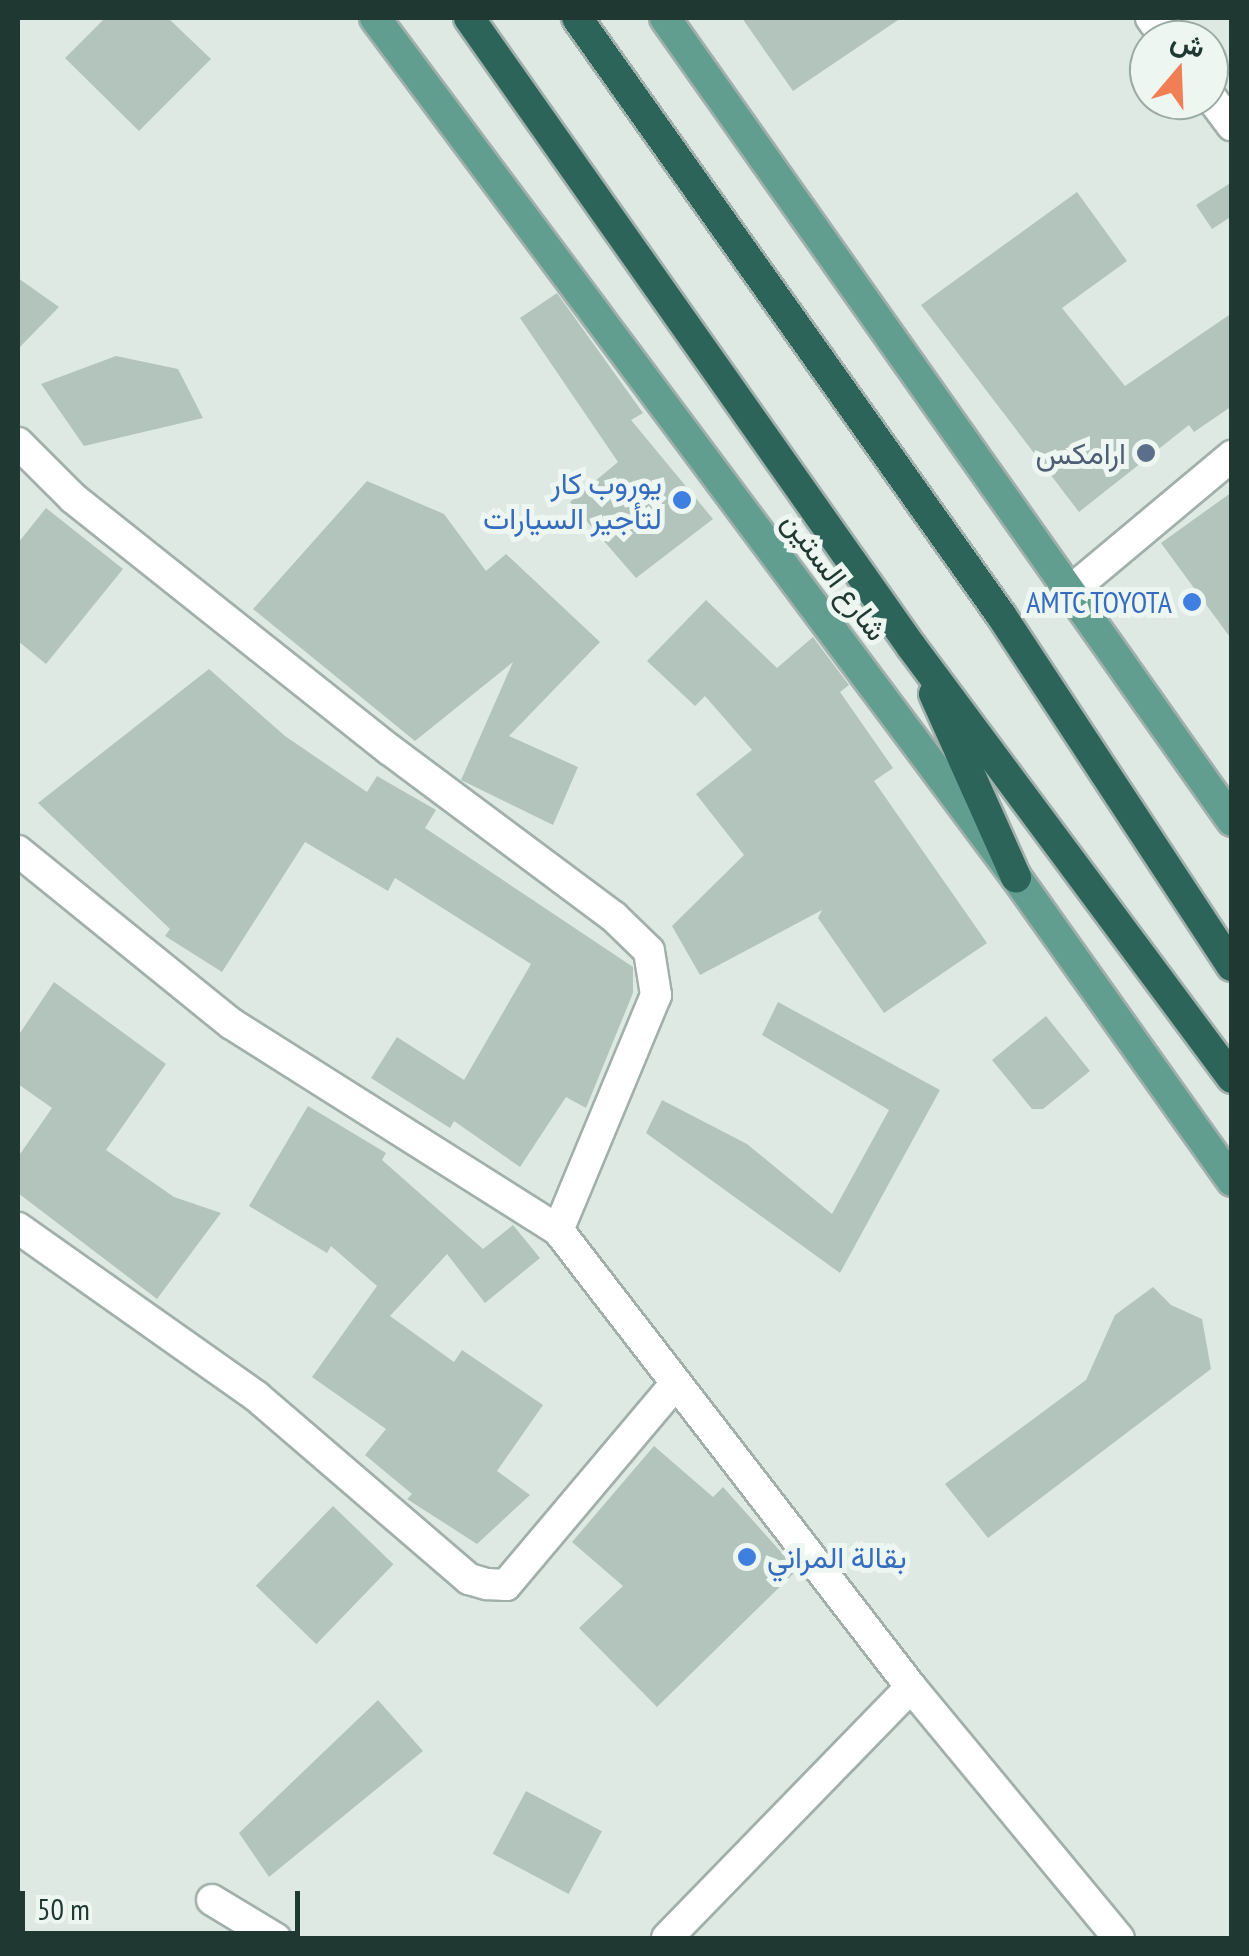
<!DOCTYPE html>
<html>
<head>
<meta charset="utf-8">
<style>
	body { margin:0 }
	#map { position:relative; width:1249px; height:1956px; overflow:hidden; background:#dee9e4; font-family:"PT Sans Narrow",Vazirmatn,sans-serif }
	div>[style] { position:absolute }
	.building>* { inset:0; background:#b3c4bd; transform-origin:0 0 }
	.roads { filter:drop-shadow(2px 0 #a1b0ab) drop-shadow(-2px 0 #a1b0ab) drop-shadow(0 2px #a1b0ab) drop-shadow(0 -2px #a1b0ab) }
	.street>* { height:30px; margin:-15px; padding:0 15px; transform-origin:15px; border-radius:15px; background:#fff }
	.primary>* { height:30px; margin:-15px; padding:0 15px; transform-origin:15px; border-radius:15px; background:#629e90 }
	.highway>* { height:30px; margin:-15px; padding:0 15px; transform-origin:15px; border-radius:15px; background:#2c645a }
	.dots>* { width:28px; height:28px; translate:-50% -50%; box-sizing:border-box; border:5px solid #eef6f2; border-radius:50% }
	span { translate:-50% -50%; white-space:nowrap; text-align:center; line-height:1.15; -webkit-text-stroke:10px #eef6f2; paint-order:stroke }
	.service-label { font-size:30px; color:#4e5e75 }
	.right { translate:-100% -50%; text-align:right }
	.shop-label { font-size:30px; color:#366cbe }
	.left { translate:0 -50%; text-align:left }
	.street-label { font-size:30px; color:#1f3832 }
	.frame { position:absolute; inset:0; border:20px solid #1f3832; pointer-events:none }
	.north { position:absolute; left:1129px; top:20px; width:100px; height:100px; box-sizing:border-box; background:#eef6f2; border:2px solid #9baaa5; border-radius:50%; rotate:19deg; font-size:28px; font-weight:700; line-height:40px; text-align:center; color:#1f3832 }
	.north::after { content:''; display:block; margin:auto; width:35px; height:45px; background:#f07f55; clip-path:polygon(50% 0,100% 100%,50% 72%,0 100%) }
	.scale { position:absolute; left:20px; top:1891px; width:280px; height:45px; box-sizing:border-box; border:5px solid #1f3832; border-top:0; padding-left:12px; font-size:30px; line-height:35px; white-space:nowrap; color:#1f3832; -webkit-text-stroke:8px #eef6f2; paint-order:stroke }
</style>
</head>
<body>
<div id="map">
	<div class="building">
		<div style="clip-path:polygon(105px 18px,168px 18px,211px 59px,139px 131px,65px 58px)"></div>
		<div style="clip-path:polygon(742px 18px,901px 18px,793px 91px)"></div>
		<div style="clip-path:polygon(1232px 182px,1232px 216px,1212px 229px,1196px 205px)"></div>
		<div style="clip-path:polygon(1077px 192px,1127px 261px,1062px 308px,1125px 386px,1232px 313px,1232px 406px,1194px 432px,1189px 425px,1079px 512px,921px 305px)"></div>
		<div style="clip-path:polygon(18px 278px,59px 307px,18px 349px)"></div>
		<div style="clip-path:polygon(557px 293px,643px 413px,631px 420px,713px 519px,636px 578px,570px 502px,618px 462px,520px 318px)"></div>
		<div style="clip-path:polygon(116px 356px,178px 369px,203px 418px,84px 446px,41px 384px)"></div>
		<div style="clip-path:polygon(367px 481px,444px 514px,486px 571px,506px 554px,600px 642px,509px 736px,578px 767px,553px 825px,461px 780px,513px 662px,415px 741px,253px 609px)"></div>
		<div style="clip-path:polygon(1232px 492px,1232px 640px,1161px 543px)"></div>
		<div style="clip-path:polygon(46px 508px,123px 569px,46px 664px,18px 641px,18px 543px)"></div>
		<div style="clip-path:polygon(706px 600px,777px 668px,813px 637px,849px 685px,840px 692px,893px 768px,874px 781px,987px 943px,884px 1013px,818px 918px,822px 910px,700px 975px,672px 926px,744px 855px,696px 794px,752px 750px,705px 696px,695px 706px,647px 661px)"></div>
		<div style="clip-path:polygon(209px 669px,285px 736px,367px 792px,377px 776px,436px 810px,425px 828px,633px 967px,633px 993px,586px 1108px,566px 1097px,520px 1167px,454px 1121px,450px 1128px,371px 1078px,397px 1037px,464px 1080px,531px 964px,395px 878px,388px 891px,305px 842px,222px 972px,165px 936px,170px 929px,38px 803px)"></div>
		<div style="clip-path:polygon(54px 982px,166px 1064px,106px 1150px,174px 1197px,221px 1213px,157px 1299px,18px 1193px,18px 1157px,52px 1108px,18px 1084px,18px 1036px)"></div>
		<div style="clip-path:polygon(778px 1002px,940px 1090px,840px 1273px,646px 1133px,662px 1100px,747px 1144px,832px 1214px,889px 1110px,762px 1035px)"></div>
		<div style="clip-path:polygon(1046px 1016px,1090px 1071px,1043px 1109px,1032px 1109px,992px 1060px)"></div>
		<div style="clip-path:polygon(308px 1106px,386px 1153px,382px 1160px,483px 1249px,513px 1225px,540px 1258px,485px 1303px,447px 1254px,390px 1316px,454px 1362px,462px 1350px,543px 1405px,497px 1471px,530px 1495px,477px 1544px,407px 1499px,412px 1494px,365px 1455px,386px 1429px,312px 1377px,377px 1286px,331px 1246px,327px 1253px,249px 1206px)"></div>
		<div style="clip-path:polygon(1153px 1287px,1171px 1305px,1202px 1319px,1211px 1369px,988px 1538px,945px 1484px,1086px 1380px,1115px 1315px)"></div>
		<div style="clip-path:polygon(654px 1446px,713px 1497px,723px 1487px,797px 1570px,657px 1707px,579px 1628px,623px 1586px,572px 1542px)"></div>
		<div style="left:333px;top:1506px;width:84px;height:111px;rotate:44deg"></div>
		<div style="clip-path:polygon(378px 1700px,423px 1751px,269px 1877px,239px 1833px)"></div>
		<div style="left:526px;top:1791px;width:86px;height:71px;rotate:28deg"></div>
	</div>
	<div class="roads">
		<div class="street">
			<div style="left:1151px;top:18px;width:27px;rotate:54deg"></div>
			<div style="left:1209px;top:95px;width:38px;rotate:53deg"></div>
			<div style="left:18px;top:443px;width:78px;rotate:45deg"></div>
			<div style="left:73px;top:498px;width:405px;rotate:38.5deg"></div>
			<div style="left:390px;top:750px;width:278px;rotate:36.7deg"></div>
			<div style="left:613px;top:916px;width:50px;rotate:44.2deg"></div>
			<div style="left:649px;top:951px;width:45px;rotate:81deg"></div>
			<div style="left:656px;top:995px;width:255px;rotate:112.6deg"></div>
			<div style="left:558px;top:1230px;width:577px;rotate:52.32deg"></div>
			<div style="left:911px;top:1687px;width:326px;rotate:50.4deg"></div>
			<div style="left:1068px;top:593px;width:214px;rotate:-39.9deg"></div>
			<div style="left:18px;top:851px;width:275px;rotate:39deg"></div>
			<div style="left:232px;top:1024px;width:386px;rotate:32.3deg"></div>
			<div style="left:18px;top:1228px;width:291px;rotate:35.2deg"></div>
			<div style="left:256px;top:1396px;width:281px;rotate:40.7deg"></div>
			<div style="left:469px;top:1579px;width:19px;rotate:16deg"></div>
			<div style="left:487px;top:1584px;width:19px;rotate:3deg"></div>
			<div style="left:506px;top:1585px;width:264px;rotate:-49.9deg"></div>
			<div style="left:212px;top:1900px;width:74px;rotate:31.1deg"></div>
			<div style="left:667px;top:1938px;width:350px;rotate:-45.8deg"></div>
		</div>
		<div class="primary">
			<div style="left:375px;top:18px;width:1072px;rotate:53.27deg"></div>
			<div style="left:1016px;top:877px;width:373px;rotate:54.6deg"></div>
			<div style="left:665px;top:18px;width:983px;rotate:54.77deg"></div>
		</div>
		<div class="highway">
			<div style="left:469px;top:18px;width:768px;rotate:54.86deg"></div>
			<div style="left:911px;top:646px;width:538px;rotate:53.39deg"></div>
			<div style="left:577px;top:18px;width:732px;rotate:54.62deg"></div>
			<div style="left:1001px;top:615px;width:420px;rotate:56.7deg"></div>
			<div style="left:934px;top:694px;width:201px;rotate:65.9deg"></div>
		</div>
	</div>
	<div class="dots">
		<div style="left:1146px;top:453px;background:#5c6f8a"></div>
		<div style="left:682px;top:500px;background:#3f7fe0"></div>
		<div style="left:1192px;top:602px;background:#3f7fe0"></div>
		<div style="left:747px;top:1557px;background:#3f7fe0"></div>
	</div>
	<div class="service-label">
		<span class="right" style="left:1126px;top:453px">ارامكس</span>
	</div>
	<div class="shop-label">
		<span class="right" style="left:662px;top:500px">يوروب كار<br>لتأجير السيارات</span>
		<span class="right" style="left:1172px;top:602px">AMTC TOYOTA</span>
		<span class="left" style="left:767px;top:1557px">بقالة المراني</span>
	</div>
	<div class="street-label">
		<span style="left:835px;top:576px;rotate:53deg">شارع الستين</span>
	</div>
	<div class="frame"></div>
	<div class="north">ش</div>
	<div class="scale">50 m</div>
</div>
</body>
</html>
